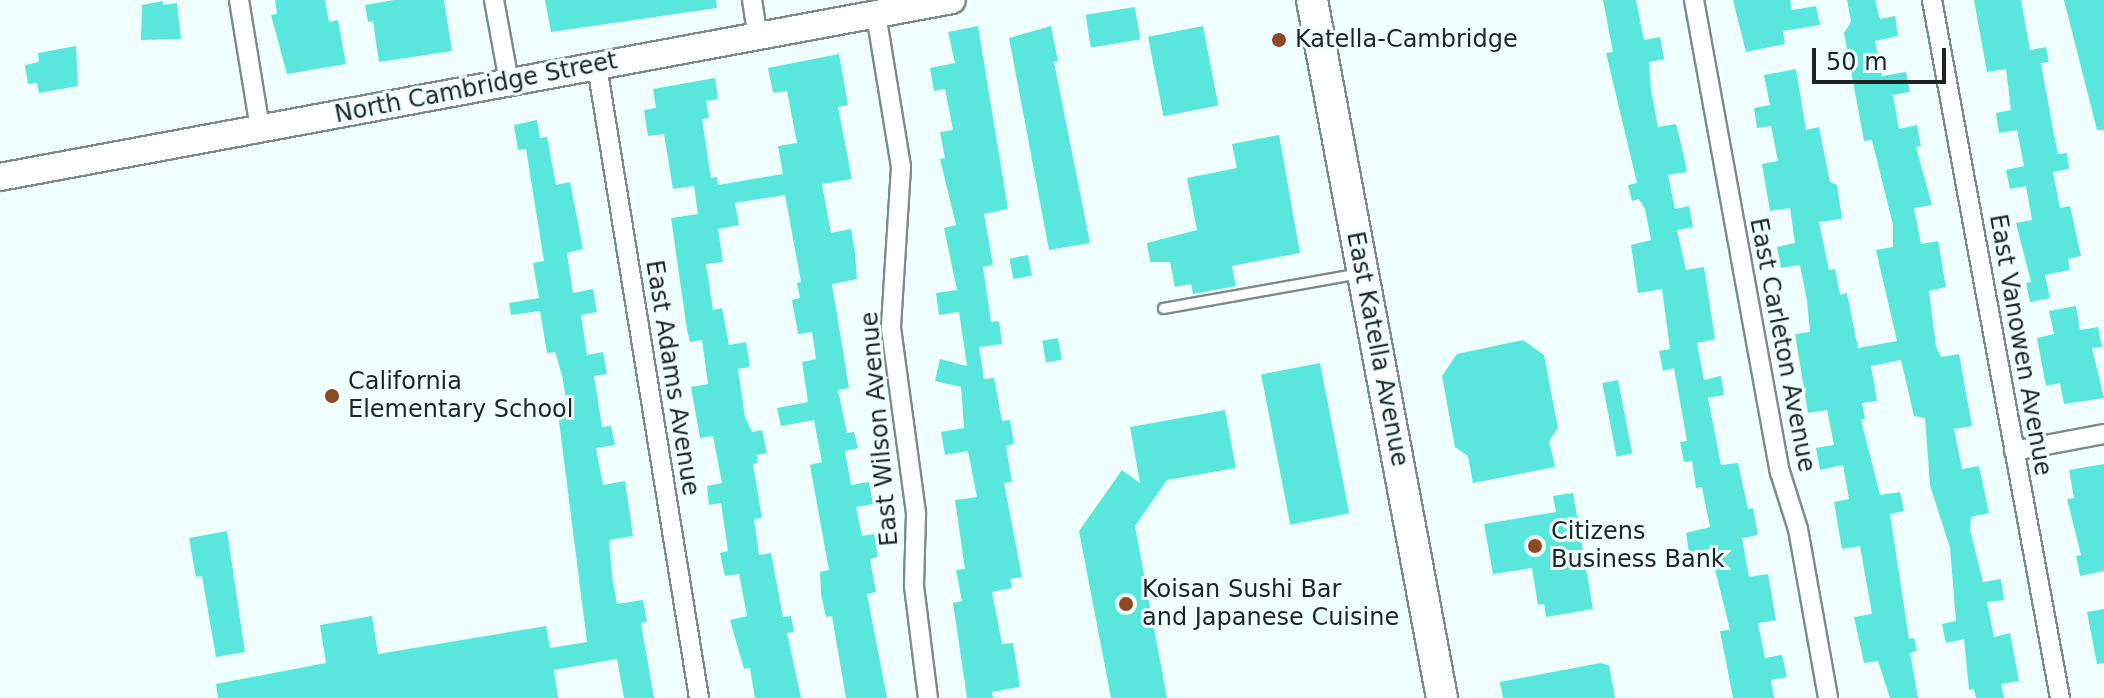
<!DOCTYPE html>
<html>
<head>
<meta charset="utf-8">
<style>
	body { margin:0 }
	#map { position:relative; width:2104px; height:698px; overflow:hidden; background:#effffd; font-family:"DejaVu Sans",sans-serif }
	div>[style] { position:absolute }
	.building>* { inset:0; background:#59e6dc; transform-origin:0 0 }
	.roads { filter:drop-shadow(2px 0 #7d8b89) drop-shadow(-2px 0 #7d8b89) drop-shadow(0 2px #7d8b89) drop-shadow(0 -2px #7d8b89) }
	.lane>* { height:9px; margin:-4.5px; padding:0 4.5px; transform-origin:4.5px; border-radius:4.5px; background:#fff }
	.street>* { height:18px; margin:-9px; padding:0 9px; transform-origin:9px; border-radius:9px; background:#fff }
	.secondary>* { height:26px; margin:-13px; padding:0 13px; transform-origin:13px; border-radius:13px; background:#fff }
	.primary>* { height:30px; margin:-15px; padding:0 15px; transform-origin:15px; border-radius:15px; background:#fff }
	.dots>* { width:22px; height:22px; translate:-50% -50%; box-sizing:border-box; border:4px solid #effffd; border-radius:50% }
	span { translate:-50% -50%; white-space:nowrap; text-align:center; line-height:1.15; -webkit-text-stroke:6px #effffd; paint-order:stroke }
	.poi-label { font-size:24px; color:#1e2423 }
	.left { translate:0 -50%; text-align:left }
	.street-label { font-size:24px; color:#1e2423 }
	.scale { position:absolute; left:1812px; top:48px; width:134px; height:36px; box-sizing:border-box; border:4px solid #1e2423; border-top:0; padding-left:10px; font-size:24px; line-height:28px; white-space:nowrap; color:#1e2423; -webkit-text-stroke:6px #effffd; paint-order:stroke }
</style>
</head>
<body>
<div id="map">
	<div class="building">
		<div style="clip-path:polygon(275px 0,325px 0,329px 22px,338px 20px,346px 64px,287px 74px,271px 15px,277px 14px)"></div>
		<div style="clip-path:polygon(394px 0,444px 0,452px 51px,379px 62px,373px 21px,368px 22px,365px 5px)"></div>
		<div style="clip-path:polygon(545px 0,716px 0,717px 8px,551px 32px)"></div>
		<div style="clip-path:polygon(1603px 0,1636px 0,1644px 40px,1660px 37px,1664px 59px,1649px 62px,1651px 90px,1658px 127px,1676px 124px,1683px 152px,1687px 172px,1668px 175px,1675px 209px,1689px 206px,1693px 227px,1677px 230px,1686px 270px,1704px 267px,1715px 339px,1697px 343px,1704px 380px,1721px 376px,1724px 395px,1708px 398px,1721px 465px,1738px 463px,1748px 509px,1753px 508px,1758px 535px,1742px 538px,1749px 577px,1768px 574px,1776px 620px,1758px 623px,1765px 658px,1782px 655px,1787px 677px,1771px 680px,1774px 698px,1733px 698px,1720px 631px,1730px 630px,1710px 549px,1689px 552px,1686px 533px,1710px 527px,1702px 487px,1696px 488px,1692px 461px,1684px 462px,1680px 442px,1687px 441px,1674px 368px,1663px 371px,1659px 351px,1670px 349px,1662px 289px,1638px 293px,1631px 245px,1651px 240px,1645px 209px,1639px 199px,1632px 201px,1628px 185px,1637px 183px,1606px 53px,1613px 52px)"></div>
		<div style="clip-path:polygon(1733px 0,1790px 0,1792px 10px,1816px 6px,1820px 25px,1783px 31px,1785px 44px,1746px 52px)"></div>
		<div style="clip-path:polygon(1847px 0,1875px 0,1880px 19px,1895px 16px,1898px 36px,1875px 41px,1882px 76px,1906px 72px,1910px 92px,1893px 95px,1899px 129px,1917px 125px,1921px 146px,1916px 147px,1932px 205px,1914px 208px,1921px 244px,1938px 241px,1946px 287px,1929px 291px,1936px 346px,1941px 357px,1959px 354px,1972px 426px,1954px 429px,1962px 469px,1979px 466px,1989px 513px,1971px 517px,1970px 529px,1983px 582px,2001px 579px,2004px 600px,1987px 602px,1994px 637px,2010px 633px,2019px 681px,2001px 684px,2004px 698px,1976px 698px,1974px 689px,1969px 690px,1964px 639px,1946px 643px,1942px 624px,1956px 621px,1950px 548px,1930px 485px,1925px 418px,1914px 416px,1901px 360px,1871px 366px,1877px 401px,1862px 403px,1865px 419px,1861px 420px,1880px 495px,1900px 492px,1904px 511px,1890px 514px,1909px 639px,1914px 638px,1917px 651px,1910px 653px,1918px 698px,1890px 698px,1878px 661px,1864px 663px,1854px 617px,1872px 614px,1860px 546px,1842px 549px,1834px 502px,1849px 499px,1843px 465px,1820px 470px,1816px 448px,1834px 445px,1827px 410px,1808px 413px,1795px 334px,1810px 332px,1807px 301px,1800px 265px,1781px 268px,1777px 247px,1795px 243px,1790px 208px,1770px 211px,1762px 164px,1778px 161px,1771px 126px,1757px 128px,1754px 108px,1770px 105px,1764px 75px,1796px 69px,1806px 130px,1819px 127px,1830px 182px,1837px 185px,1842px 219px,1819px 222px,1829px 270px,1835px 269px,1840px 295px,1847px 293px,1858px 348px,1897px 341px,1876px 250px,1893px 247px,1893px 225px,1872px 140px,1864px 141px,1844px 33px,1851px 22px)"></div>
		<div style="clip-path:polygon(1974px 0,2021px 0,2030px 50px,2046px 47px,2049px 62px,2041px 63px,2053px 130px,2058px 154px,2067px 153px,2069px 169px,2053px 172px,2060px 208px,2070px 206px,2081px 256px,2068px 259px,2070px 270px,2045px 275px,2050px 298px,2030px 302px,2026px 283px,2031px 282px,2016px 223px,2032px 220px,2026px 186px,2010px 189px,2006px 170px,2024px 166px,2017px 130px,1999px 133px,1996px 113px,2011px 110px,2006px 69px,1987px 72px)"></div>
		<div style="clip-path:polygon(2064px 0,2104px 0,2104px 130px,2097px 130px)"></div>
		<div style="clip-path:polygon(163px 1px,163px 5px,177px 3px,181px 39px,141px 40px,142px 5px)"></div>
		<div style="left:1135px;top:7px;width:33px;height:50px;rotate:81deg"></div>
		<div style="clip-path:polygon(978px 26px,1008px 209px,984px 214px,993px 265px,983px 267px,991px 322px,999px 321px,1002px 344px,979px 347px,984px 379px,994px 378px,1002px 421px,1010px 420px,1014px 444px,1006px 446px,1012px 482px,1004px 483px,1022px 577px,1010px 579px,1012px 588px,992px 592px,1002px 644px,1013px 643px,1020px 687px,992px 692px,993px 698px,967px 698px,953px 603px,962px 601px,956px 570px,965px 569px,955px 500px,977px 497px,968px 451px,945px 455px,941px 432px,964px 428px,961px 387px,935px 381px,940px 359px,967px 366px,959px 312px,939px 315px,936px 293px,957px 290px,944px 228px,956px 225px,940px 159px,945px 158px,940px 132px,953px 130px,945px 89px,934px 91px,930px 68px,955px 63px,948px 32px)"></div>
		<div style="clip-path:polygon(1051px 26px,1058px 61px,1054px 62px,1090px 243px,1049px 250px,1009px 38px)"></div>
		<div style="left:1203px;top:26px;width:81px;height:56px;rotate:79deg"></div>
		<div style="clip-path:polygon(76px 46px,78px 86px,39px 93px,37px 83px,28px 84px,25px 65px,39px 62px,38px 53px)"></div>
		<div style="clip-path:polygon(839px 54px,848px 105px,838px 107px,852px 179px,822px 184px,831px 233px,851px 229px,855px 253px,857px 279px,832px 284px,849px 388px,838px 390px,847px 433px,854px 432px,858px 448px,845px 451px,851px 485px,869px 482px,873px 504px,856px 507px,862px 536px,874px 534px,878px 557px,870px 559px,876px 592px,867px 594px,887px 698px,846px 698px,832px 616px,826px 617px,821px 594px,820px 572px,829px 570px,810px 465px,822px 462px,814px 420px,781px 426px,777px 408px,808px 402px,802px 362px,816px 359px,812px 332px,798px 334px,792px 300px,800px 298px,797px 283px,801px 282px,785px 195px,735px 203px,739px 225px,718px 229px,723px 262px,706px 264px,713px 310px,722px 308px,729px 345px,746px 342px,750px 367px,738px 369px,745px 417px,752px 432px,762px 430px,767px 453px,757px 455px,758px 463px,753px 464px,762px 518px,754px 519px,759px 555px,771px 553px,783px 617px,791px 616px,794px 632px,787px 633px,801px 698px,755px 698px,750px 668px,744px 669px,730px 620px,747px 616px,739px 574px,725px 576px,720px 553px,728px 551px,721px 503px,709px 505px,707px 486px,722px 483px,713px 436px,700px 438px,691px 387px,708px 384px,702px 340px,690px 342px,687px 330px,671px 218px,698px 214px,694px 186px,673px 189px,664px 134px,648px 136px,644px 110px,656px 108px,653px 89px,715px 78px,718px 99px,706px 101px,709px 118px,702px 119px,711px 178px,717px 177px,718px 185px,783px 174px,778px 146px,797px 143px,787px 91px,773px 93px,768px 68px)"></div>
		<div style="clip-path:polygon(537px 120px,540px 138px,547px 137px,556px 185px,570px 182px,583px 249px,567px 253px,573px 293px,593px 289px,597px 312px,581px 315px,587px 355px,603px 352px,607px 374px,594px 376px,602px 427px,611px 426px,615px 445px,596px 448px,603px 485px,625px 481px,633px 536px,609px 540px,612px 576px,617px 604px,643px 600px,647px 622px,641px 623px,654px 698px,624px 698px,617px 659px,554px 670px,558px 698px,218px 698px,216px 684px,326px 663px,320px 625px,372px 616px,378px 654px,546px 626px,550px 648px,587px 642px,558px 413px,568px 411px,562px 375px,555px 352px,547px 353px,540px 311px,511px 315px,509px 303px,539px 298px,533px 263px,544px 261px,526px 149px,518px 150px,514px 125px)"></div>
		<div style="clip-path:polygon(1279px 135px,1300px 253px,1232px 266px,1236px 286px,1193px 294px,1191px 284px,1175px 287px,1170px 262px,1150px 262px,1147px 243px,1197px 230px,1187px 178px,1237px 168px,1232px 144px)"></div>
		<div style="left:1028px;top:255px;width:21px;height:19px;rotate:79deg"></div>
		<div style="clip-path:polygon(2076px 306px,2080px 330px,2098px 327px,2102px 347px,2092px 348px,2104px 398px,2064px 404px,2060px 383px,2046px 386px,2037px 338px,2054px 334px,2049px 311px)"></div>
		<div style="left:1058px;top:338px;width:22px;height:16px;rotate:80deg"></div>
		<div style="clip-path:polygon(1523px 340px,1544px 355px,1558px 428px,1549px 441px,1555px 467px,1473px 483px,1468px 456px,1455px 447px,1442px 376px,1457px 354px)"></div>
		<div style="left:1320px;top:363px;width:153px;height:60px;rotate:79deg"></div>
		<div style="left:1618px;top:380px;width:75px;height:16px;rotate:79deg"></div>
		<div style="clip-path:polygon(1225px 410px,1236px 468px,1167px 480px,1135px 526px,1167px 698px,1111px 698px,1079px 531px,1122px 470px,1140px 483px,1130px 427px)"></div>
		<div style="clip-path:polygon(2104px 464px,2104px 571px,2080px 576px,2076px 556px,2081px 555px,2067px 499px,2074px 498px,2069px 470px)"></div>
		<div style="clip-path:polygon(1573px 493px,1593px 609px,1546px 617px,1544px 604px,1538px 605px,1532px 568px,1493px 574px,1484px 524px,1556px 512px,1553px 496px)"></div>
		<div style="clip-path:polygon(227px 531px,245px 652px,216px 657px,202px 576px,196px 577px,189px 538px)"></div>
		<div style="clip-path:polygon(2104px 609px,2104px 663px,2097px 664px,2087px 612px)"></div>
		<div style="clip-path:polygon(1600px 663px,1609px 665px,1615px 698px,1503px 698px,1500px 682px)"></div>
	</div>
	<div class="roads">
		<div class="lane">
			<div style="left:1163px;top:308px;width:199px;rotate:-10.1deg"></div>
		</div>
		<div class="street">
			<div style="left:239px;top:0;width:130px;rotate:80.7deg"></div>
			<div style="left:494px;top:0;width:83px;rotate:79.6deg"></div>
			<div style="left:752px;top:0;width:36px;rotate:81deg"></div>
			<div style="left:1694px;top:0;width:480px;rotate:79.7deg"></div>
			<div style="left:1780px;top:472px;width:60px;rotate:72.5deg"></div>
			<div style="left:1798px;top:529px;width:172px;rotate:79.9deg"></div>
			<div style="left:1932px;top:0;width:710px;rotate:79.61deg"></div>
			<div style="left:876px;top:14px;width:155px;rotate:80.7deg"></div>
			<div style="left:901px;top:167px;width:161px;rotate:93.6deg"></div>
			<div style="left:891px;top:328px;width:188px;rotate:82.3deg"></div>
			<div style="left:916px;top:514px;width:72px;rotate:91.6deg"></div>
			<div style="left:914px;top:586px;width:113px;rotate:82.9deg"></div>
			<div style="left:597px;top:66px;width:640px;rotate:80.83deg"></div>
			<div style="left:2014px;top:451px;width:92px;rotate:-10.7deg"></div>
		</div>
		<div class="secondary">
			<div style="left:0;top:177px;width:968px;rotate:-10.53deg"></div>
		</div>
		<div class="primary">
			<div style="left:1312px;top:0;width:710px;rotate:79.45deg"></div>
		</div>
	</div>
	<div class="dots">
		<div style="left:1279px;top:40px;background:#8e4822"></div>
		<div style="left:332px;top:396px;background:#8e4822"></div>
		<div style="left:1535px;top:546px;background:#8e4822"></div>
		<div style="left:1126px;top:604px;background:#8e4822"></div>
	</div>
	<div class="poi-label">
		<span class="left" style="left:1295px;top:40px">Katella-Cambridge</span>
		<span class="left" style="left:348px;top:396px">California<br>Elementary School</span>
		<span class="left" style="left:1551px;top:546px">Citizens<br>Business Bank</span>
		<span class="left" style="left:1142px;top:604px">Koisan Sushi Bar<br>and Japanese Cuisine</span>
	</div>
	<div class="street-label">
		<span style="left:476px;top:88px;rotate:-11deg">North Cambridge Street</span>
		<span style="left:1782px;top:345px;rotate:79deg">East Carleton Avenue</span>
		<span style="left:2020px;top:345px;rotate:80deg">East Vanowen Avenue</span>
		<span style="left:1377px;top:349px;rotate:79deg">East Katella Avenue</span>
		<span style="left:672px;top:378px;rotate:81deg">East Adams Avenue</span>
		<span style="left:880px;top:429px;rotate:-95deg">East Wilson Avenue</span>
	</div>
	<div class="scale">50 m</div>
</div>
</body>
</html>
